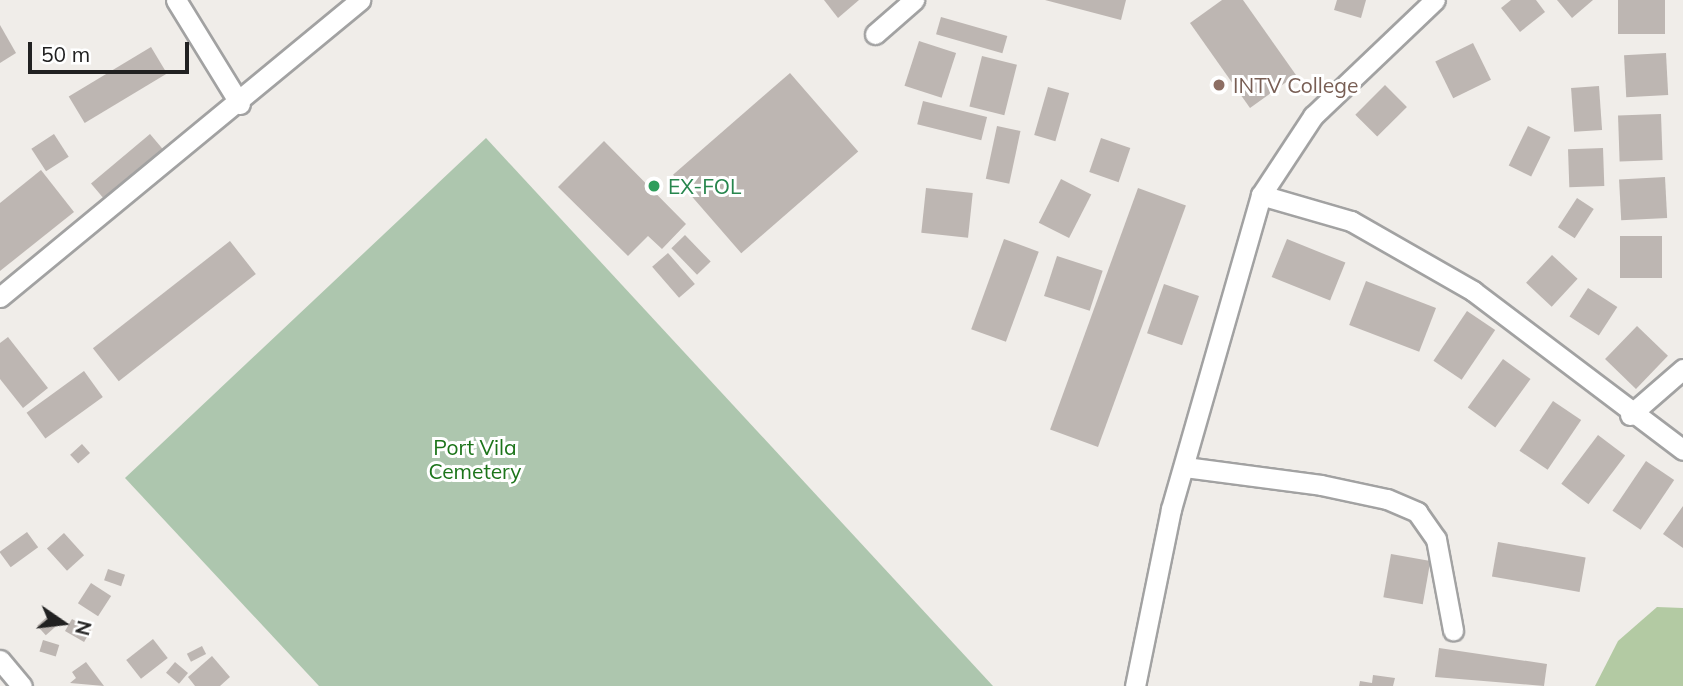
<!DOCTYPE html>
<html>
<head>
<meta charset="utf-8">
<style>
	body { margin:0 }
	#map { position:relative; width:1683px; height:686px; overflow:hidden; background:#f0ede9; font-family:Mulish,sans-serif }
	div>[style] { position:absolute }
	.forest>* { inset:0; background:#b3caa3 }
	.cemetery>* { inset:0; background:#adc6ae }
	.building>* { inset:0; background:#bdb6b2; transform-origin:0 0 }
	.roads { filter:drop-shadow(2px 0 #a2a2a2) drop-shadow(-2px 0 #a2a2a2) drop-shadow(0 2px #a2a2a2) drop-shadow(0 -2px #a2a2a2) }
	.minor>* { height:19px; margin:-9.5px; padding:0 9.5px; transform-origin:9.5px; border-radius:9.5px; background:#fff }
	.dots>* { width:19px; height:19px; translate:-50% -50%; box-sizing:border-box; border:4px solid #fff; border-radius:50% }
	span { translate:-50% -50%; white-space:nowrap; text-align:center; line-height:1.15; -webkit-text-stroke:6px #fff; paint-order:stroke }
	.education-label { font-size:21px; color:#785e54 }
	.left { translate:0 -50%; text-align:left }
	.leisure-label { font-size:21px; color:#27864d }
	.park-label { font-size:21px; color:#1c741a }
	.north { position:absolute; left:28px; top:588px; width:70px; height:70px; -webkit-text-stroke:5px #fff; paint-order:stroke; rotate:104deg; font-size:19px; font-weight:700; line-height:28px; text-align:center; color:#212121 }
	.north::after { content:''; display:block; margin:auto; width:24px; height:32px; background:#212121; clip-path:polygon(50% 0,100% 100%,50% 72%,0 100%) }
	.scale { position:absolute; left:28px; top:42px; width:161px; height:32px; box-sizing:border-box; border:4px solid #212121; border-top:0; padding-left:9px; font-size:21px; line-height:24px; white-space:nowrap; color:#212121; -webkit-text-stroke:5px #fff; paint-order:stroke }
</style>
</head>
<body>
<div id="map">
	<div class="forest">
		<div style="clip-path:polygon(1657px 607px,1683px 608px,1683px 686px,1595px 686px,1618px 641px)"></div>
	</div>
	<div class="cemetery">
		<div style="clip-path:polygon(486px 138px,993px 686px,319px 686px,125px 478px)"></div>
	</div>
	<div class="building">
		<div style="clip-path:polygon(824px 0,859px 0,838px 18px)"></div>
		<div style="clip-path:polygon(1045px 0,1126px 0,1121px 20px)"></div>
		<div style="clip-path:polygon(1222px 0,1243px 0,1296px 75px,1250px 108px,1190px 23px)"></div>
		<div style="clip-path:polygon(1337px 0,1366px 0,1361px 18px,1334px 10px)"></div>
		<div style="clip-path:polygon(1511px 0,1536px 0,1545px 12px,1520px 32px,1501px 8px)"></div>
		<div style="clip-path:polygon(1557px 0,1593px 0,1572px 18px)"></div>
		<div style="left:1618px;top:0;width:47px;height:34px"></div>
		<div style="left:941px;top:17px;width:69px;height:18px;rotate:16deg"></div>
		<div style="clip-path:polygon(0 25px,16px 53px,0 63px)"></div>
		<div style="left:919px;top:41px;width:39px;height:47px;rotate:18deg"></div>
		<div style="left:1473px;top:43px;width:41px;height:42px;rotate:64deg"></div>
		<div style="left:151px;top:47px;width:31px;height:96px;rotate:59deg"></div>
		<div style="left:1666px;top:53px;width:42px;height:42px;rotate:87deg"></div>
		<div style="left:982px;top:56px;width:36px;height:52px;rotate:14deg"></div>
		<div style="left:790px;top:73px;width:104px;height:155px;rotate:49deg"></div>
		<div style="left:1385px;top:85px;width:31px;height:42px;rotate:45deg"></div>
		<div style="left:1599px;top:86px;width:44px;height:28px;rotate:86deg"></div>
		<div style="left:1048px;top:87px;width:22px;height:50px;rotate:16deg"></div>
		<div style="left:923px;top:101px;width:66px;height:24px;rotate:14deg"></div>
		<div style="left:1661px;top:114px;width:46px;height:43px;rotate:88deg"></div>
		<div style="left:997px;top:126px;width:24px;height:54px;rotate:12deg"></div>
		<div style="left:1528px;top:126px;width:25px;height:44px;rotate:26deg"></div>
		<div style="left:54px;top:134px;width:27px;height:27px;rotate:57deg"></div>
		<div style="left:150px;top:134px;width:23px;height:77px;rotate:50deg"></div>
		<div style="left:1101px;top:138px;width:31px;height:36px;rotate:19deg"></div>
		<div style="clip-path:polygon(604px 141px,686px 224px,662px 249px,648px 236px,628px 256px,558px 187px)"></div>
		<div style="left:1603px;top:148px;width:38px;height:35px;rotate:88deg"></div>
		<div style="clip-path:polygon(41px 170px,74px 212px,0 271px,0 203px)"></div>
		<div style="left:1665px;top:177px;width:41px;height:46px;rotate:87deg"></div>
		<div style="left:1061px;top:179px;width:34px;height:49px;rotate:27deg"></div>
		<div style="left:926px;top:188px;width:47px;height:45px;rotate:6deg"></div>
		<div style="left:1138px;top:188px;width:51px;height:257px;rotate:20deg"></div>
		<div style="left:1577px;top:198px;width:20px;height:35px;rotate:33deg"></div>
		<div style="left:685px;top:235px;width:37px;height:19px;rotate:46deg"></div>
		<div style="left:1620px;top:236px;width:42px;height:42px"></div>
		<div style="left:1004px;top:239px;width:37px;height:96px;rotate:20deg"></div>
		<div style="left:1287px;top:239px;width:63px;height:41px;rotate:22deg"></div>
		<div style="left:230px;top:241px;width:42px;height:174px;rotate:52deg"></div>
		<div style="left:668px;top:253px;width:41px;height:21px;rotate:49deg"></div>
		<div style="left:1552px;top:255px;width:35px;height:38px;rotate:43deg"></div>
		<div style="left:1057px;top:256px;width:48px;height:42px;rotate:18deg"></div>
		<div style="left:1366px;top:281px;width:75px;height:47px;rotate:21deg"></div>
		<div style="left:1164px;top:284px;width:37px;height:52px;rotate:19deg"></div>
		<div style="left:1588px;top:288px;width:35px;height:34px;rotate:33deg"></div>
		<div style="left:1467px;top:311px;width:34px;height:60px;rotate:34deg"></div>
		<div style="left:1637px;top:326px;width:43px;height:46px;rotate:44deg"></div>
		<div style="clip-path:polygon(8px 337px,48px 388px,23px 408px,0 379px,0 343px)"></div>
		<div style="left:1503px;top:359px;width:34px;height:60px;rotate:36deg"></div>
		<div style="left:84px;top:371px;width:32px;height:71px;rotate:54deg"></div>
		<div style="left:1553px;top:401px;width:34px;height:60px;rotate:34deg"></div>
		<div style="left:1598px;top:435px;width:34px;height:61px;rotate:37deg"></div>
		<div style="left:82px;top:444px;width:12px;height:16px;rotate:48deg"></div>
		<div style="left:1646px;top:461px;width:34px;height:60px;rotate:34deg"></div>
		<div style="clip-path:polygon(1683px 506px,1683px 548px,1663px 534px)"></div>
		<div style="left:27px;top:532px;width:19px;height:34px;rotate:54deg"></div>
		<div style="left:64px;top:533px;width:30px;height:23px;rotate:48deg"></div>
		<div style="left:1498px;top:542px;width:89px;height:35px;rotate:10deg"></div>
		<div style="left:1391px;top:554px;width:40px;height:44px;rotate:10deg"></div>
		<div style="left:108px;top:569px;width:18px;height:12px;rotate:19deg"></div>
		<div style="left:91px;top:583px;width:24px;height:24px;rotate:33deg"></div>
		<div style="left:49px;top:615px;width:13px;height:16px;rotate:48deg"></div>
		<div style="left:72px;top:619px;width:22px;height:14px;rotate:30deg"></div>
		<div style="left:153px;top:639px;width:24px;height:34px;rotate:52deg"></div>
		<div style="left:43px;top:640px;width:17px;height:12px;rotate:17deg"></div>
		<div style="left:202px;top:646px;width:9px;height:17px;rotate:63deg"></div>
		<div style="clip-path:polygon(1439px 648px,1547px 664px,1544px 686px,1435px 677px)"></div>
		<div style="clip-path:polygon(212px 656px,230px 677px,220px 686px,195px 686px,188px 677px)"></div>
		<div style="clip-path:polygon(86px 662px,104px 686px,70px 683px,76px 678px,72px 672px)"></div>
		<div style="left:175px;top:662px;width:17px;height:14px;rotate:40deg"></div>
		<div style="clip-path:polygon(1373px 675px,1395px 678px,1393px 686px,1359px 686px,1360px 681px,1372px 683px)"></div>
	</div>
	<div class="roads">
		<div class="minor">
			<div style="left:176px;top:0;width:122px;rotate:58.4deg"></div>
			<div style="left:875px;top:34px;width:52px;rotate:-41.1deg"></div>
			<div style="left:1261px;top:195px;width:94px;rotate:16.1deg"></div>
			<div style="left:1351px;top:221px;width:141px;rotate:29.8deg"></div>
			<div style="left:1473px;top:291px;width:263px;rotate:37.1deg"></div>
			<div style="left:0;top:297px;width:467px;rotate:-39.5deg"></div>
			<div style="left:1630px;top:415px;width:70px;rotate:-41deg"></div>
			<div style="left:1185px;top:467px;width:137px;rotate:7.5deg"></div>
			<div style="left:1321px;top:485px;width:67px;rotate:12deg"></div>
			<div style="left:1387px;top:499px;width:33px;rotate:23deg"></div>
			<div style="left:1417px;top:512px;width:33px;rotate:55deg"></div>
			<div style="left:1436px;top:539px;width:93px;rotate:79.4deg"></div>
			<div style="left:0;top:660px;width:34px;rotate:50deg"></div>
			<div style="left:1135px;top:686px;width:181px;rotate:-78.5deg"></div>
			<div style="left:1171px;top:509px;width:327px;rotate:-74deg"></div>
			<div style="left:1261px;top:195px;width:95px;rotate:-56.6deg"></div>
			<div style="left:1313px;top:116px;width:168px;rotate:-43.6deg"></div>
		</div>
	</div>
	<div class="dots">
		<div style="left:1219px;top:85px;background:#8d6e63"></div>
		<div style="left:654px;top:186px;background:#2e9e5b"></div>
	</div>
	<div class="education-label">
		<span class="left" style="left:1233px;top:85px">INTV College</span>
	</div>
	<div class="leisure-label">
		<span class="left" style="left:668px;top:186px">EX-FOL</span>
	</div>
	<div class="park-label">
		<span style="left:475px;top:459px">Port Vila<br>Cemetery</span>
	</div>
	<div class="north">N</div>
	<div class="scale">50 m</div>
</div>
</body>
</html>
